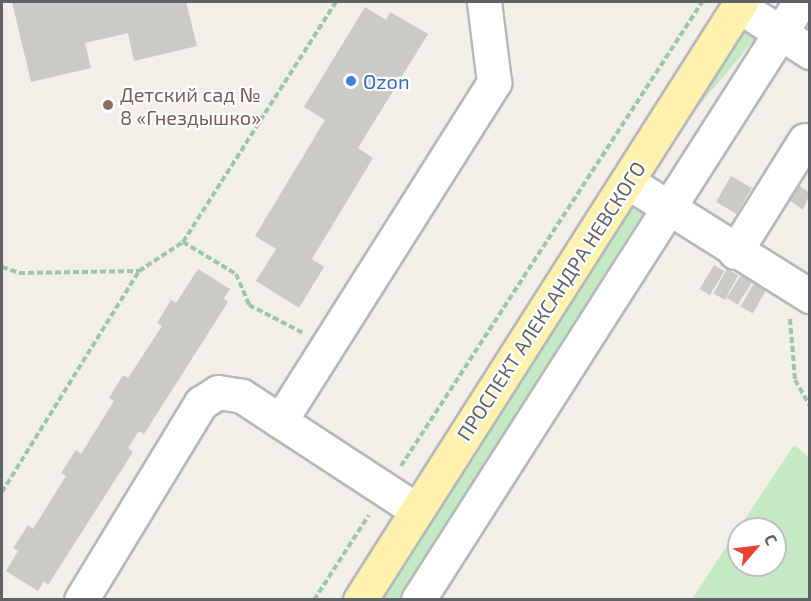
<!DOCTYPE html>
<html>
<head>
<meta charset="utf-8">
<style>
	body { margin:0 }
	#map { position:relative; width:811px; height:601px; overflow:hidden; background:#f1efe8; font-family:"Exo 2",sans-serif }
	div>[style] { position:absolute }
	.green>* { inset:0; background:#c5e8c5; transform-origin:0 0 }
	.building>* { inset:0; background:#cccac5; transform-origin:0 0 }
	.path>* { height:4px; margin-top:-2px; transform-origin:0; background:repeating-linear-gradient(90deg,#9cc7a9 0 6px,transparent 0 9px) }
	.roads { filter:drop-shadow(2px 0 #b5b8bc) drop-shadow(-2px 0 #b5b8bc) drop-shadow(0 2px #b5b8bc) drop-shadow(0 -2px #b5b8bc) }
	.minor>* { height:33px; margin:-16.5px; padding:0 16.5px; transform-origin:16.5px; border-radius:16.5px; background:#fff }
	.major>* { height:33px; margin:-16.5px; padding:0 16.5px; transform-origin:16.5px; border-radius:16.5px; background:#fff2af }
	.dots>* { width:16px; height:16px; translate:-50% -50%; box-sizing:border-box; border:3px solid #fff; border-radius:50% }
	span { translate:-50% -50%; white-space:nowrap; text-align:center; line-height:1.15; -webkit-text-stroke:4.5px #fff; paint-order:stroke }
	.shop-label { font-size:20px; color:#366cbe }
	.left { translate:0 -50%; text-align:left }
	.education-label { font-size:20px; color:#785e54 }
	.street-label { font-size:20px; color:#5f6368 }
	.frame { position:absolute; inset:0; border:3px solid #5f6368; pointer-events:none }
	.north { position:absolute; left:727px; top:517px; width:60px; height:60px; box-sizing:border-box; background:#fff; border:2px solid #bfc1c3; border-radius:50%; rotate:62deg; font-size:16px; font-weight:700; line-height:24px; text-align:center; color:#5f6368 }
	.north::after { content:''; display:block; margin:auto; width:21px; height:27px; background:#ea4335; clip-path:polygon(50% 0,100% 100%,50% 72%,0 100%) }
</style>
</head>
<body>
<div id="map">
	<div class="green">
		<div style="left:746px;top:23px;width:17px;height:185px;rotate:40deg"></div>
		<div style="clip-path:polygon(634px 192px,651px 200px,398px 599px,378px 600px)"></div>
		<div style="clip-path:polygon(evenodd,794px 445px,809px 457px,809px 599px,692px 599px,794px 445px,739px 529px,775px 529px,775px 565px,739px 565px,739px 529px)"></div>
	</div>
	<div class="building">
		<div style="clip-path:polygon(12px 2px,186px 2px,197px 46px,134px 61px,128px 33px,85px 43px,91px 68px,31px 82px)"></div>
		<div style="clip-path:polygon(365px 7px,386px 20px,390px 12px,428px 34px,358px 148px,373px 158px,312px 259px,324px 267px,299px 308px,256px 281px,276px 249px,255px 236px,325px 120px,304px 107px)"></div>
		<div style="left:731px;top:176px;width:24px;height:30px;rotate:30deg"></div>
		<div style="clip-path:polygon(791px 180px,810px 193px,803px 210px,781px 194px)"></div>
		<div style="left:714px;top:265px;width:12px;height:28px;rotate:31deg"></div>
		<div style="clip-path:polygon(198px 269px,230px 289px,224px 298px,228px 302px,144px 434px,139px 431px,128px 448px,133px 452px,48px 585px,44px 581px,38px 591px,6px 571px,18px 551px,13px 548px,28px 525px,33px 529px,66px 476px,61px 473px,76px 450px,81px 454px,114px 401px,109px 398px,123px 375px,128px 378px,162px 326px,157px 323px,171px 300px,176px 303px)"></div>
		<div style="left:727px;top:269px;width:13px;height:28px;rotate:29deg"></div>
		<div style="left:741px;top:275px;width:13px;height:27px;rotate:32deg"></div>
		<div style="left:754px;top:283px;width:14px;height:27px;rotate:30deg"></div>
	</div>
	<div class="path">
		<div style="left:183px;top:242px;width:62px;rotate:31.1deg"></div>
		<div style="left:236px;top:274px;width:34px;rotate:67deg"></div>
		<div style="left:249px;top:305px;width:61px;rotate:27.4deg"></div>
		<div style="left:2px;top:267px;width:18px;rotate:19deg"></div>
		<div style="left:19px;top:273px;width:120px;rotate:-1deg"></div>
		<div style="left:790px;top:319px;width:61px;rotate:85.3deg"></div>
		<div style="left:795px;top:380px;width:30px;rotate:60deg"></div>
		<div style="left:401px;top:466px;width:553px;rotate:-57.03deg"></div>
		<div style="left:2px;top:492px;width:260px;rotate:-58.2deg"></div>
		<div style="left:139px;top:271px;width:53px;rotate:-33.4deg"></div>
		<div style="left:183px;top:242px;width:285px;rotate:-57.5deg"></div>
		<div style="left:314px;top:600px;width:101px;rotate:-57.1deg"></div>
	</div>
	<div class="roads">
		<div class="minor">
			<div style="left:739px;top:6px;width:85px;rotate:32.9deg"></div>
			<div style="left:628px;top:182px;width:215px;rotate:32.1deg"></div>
			<div style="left:735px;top:252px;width:132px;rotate:-58deg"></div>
			<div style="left:280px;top:421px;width:401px;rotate:-57.7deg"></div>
			<div style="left:494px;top:82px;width:81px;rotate:-97.1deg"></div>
			<div style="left:81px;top:600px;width:231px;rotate:-58.7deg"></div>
			<div style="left:201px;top:403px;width:20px;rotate:-33deg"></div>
			<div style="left:218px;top:392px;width:24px;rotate:9deg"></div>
			<div style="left:242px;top:396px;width:208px;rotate:33.2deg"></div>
			<div style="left:418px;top:600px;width:710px;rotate:-57.43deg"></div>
		</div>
		<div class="major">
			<div style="left:360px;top:600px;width:709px;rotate:-57.5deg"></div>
		</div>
	</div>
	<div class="dots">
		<div style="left:351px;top:81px;background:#3f7fe0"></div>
		<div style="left:108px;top:105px;background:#8d6e63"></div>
	</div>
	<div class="shop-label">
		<span class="left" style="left:363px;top:81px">Ozon</span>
	</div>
	<div class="education-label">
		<span class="left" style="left:120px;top:106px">Детский сад №<br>8 «Гнездышко»</span>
	</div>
	<div class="street-label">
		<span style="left:551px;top:301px;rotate:-57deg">ПРОСПЕКТ АЛЕКСАНДРА НЕВСКОГО</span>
	</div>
	<div class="frame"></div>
	<div class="north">С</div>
</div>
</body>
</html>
